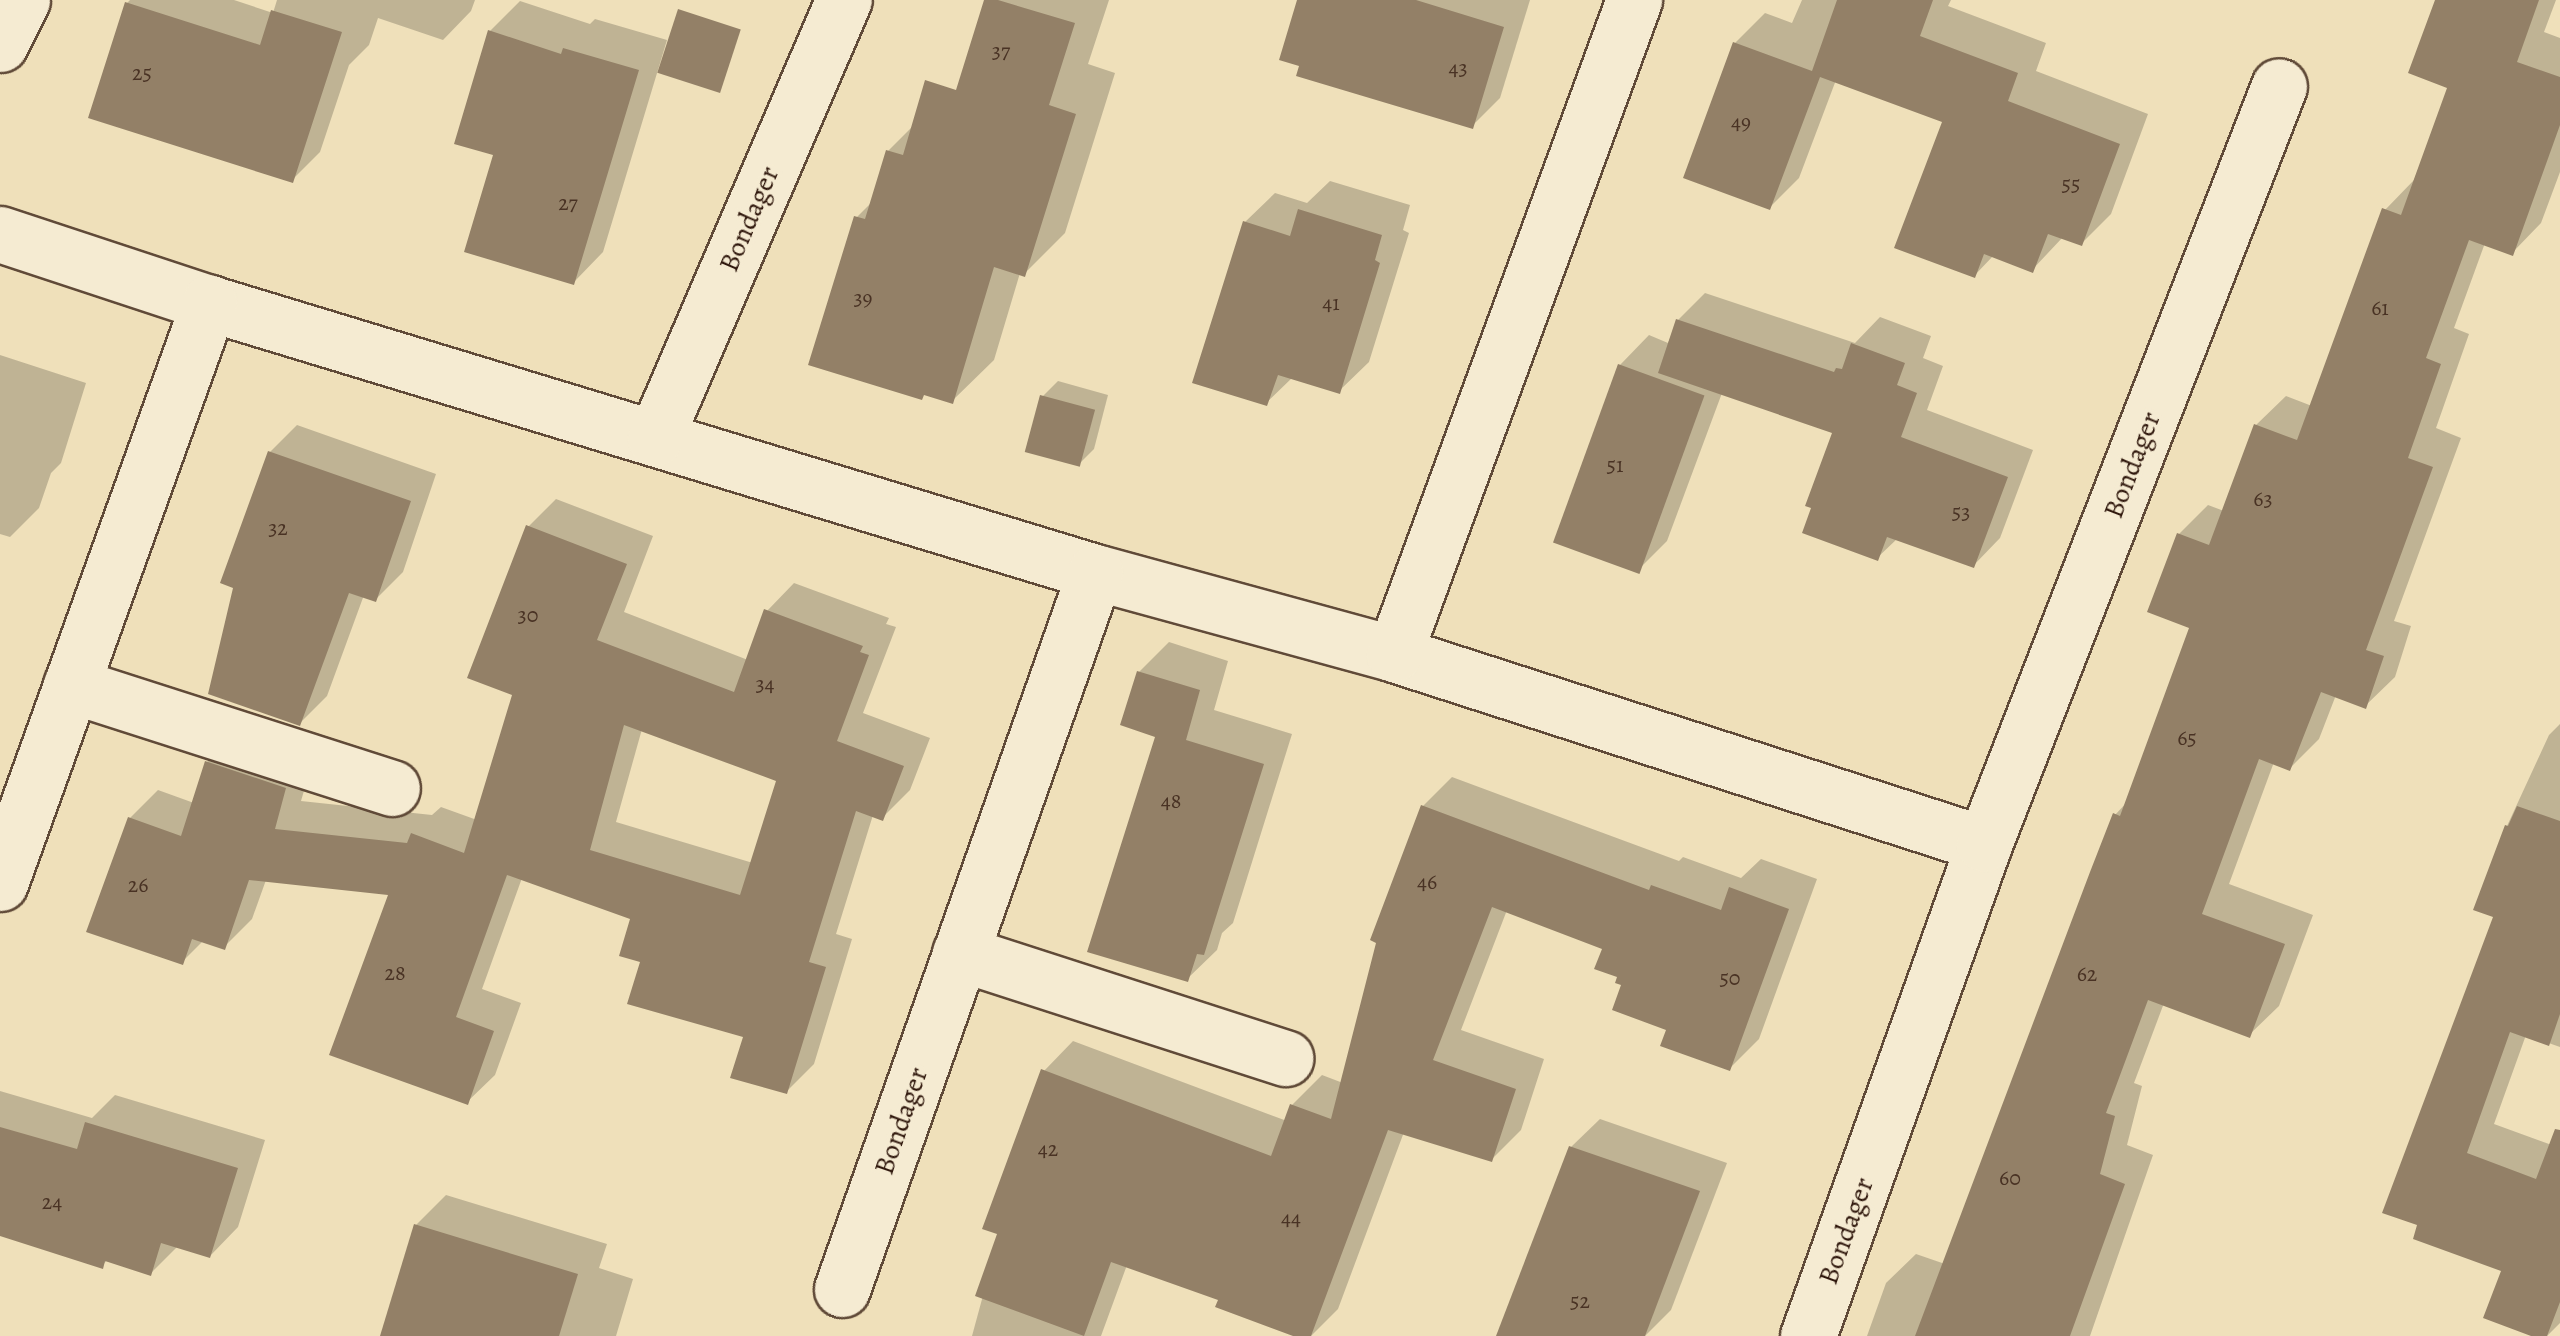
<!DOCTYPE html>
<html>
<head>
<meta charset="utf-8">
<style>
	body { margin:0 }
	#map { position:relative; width:2560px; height:1336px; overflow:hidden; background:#efe0ba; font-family:Alegreya,serif }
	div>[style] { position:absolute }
	.shadow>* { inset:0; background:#0003 }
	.building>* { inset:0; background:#938067; transform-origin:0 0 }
	.roads { filter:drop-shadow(2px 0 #604a38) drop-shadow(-2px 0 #604a38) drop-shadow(0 2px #604a38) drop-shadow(0 -2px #604a38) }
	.minor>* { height:55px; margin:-27.5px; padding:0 27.5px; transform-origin:27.5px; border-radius:27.5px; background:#f5ebd2 }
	span { translate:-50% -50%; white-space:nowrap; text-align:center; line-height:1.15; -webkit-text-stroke:8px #f5ebd2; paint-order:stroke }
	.number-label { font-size:22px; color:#493224 }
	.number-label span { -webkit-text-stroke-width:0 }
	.street-label { font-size:28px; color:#30180d }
</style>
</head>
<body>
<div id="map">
	<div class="shadow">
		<div style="clip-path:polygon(130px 0,234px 0,273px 13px,277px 0,475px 0,471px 11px,443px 40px,378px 18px,369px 45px,349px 65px,320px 152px,292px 180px,127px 3px)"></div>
		<div style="clip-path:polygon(986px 0,1109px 0,1088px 64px,1115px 73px,1065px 233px,1024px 274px,1020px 273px,994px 360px,952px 401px,857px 217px,873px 201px,888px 151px,929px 110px,951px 109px)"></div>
		<div style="clip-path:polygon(1300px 0,1530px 0,1500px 98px,1472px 126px)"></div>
		<div style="clip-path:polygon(1802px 0,1951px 0,1948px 6px,2046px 43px,2036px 71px,2148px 114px,2111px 214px,2081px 244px,2063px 237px,2032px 270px,1994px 255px,1974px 276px,1945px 120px,1836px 80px,1799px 178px,1770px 207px,1735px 43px,1765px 13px,1792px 23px)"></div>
		<div style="clip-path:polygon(2438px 0,2556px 0,2544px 32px,2560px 38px,2560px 172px,2541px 223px,2512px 253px,2485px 243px,2454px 328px,2469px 334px,2436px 428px,2461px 438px,2394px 621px,2411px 626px,2395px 677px,2365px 706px,2336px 695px,2319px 739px,2290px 768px,2274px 762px,2229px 884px,2313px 915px,2279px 1006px,2249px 1035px,2164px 1003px,2134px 1083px,2142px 1086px,2127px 1145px,2153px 1155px,2090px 1336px,1867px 1336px,1886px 1283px,1916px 1254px,1945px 1264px,2115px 815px,2128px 801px,2193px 626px,2179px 534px,2208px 505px,2224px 511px,2256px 425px,2286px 396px,2312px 406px,2385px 210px,2414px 180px,2451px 87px)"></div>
		<div style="clip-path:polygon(520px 1px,590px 24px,595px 19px,667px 40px,603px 252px,574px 282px,496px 153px,490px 31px)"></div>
		<div style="clip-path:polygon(1330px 181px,1410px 205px,1403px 230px,1409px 233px,1369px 362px,1339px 391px,1293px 377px,1266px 403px,1245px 222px,1275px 193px,1307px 203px)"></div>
		<div style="clip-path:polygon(1705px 293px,1855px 343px,1880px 317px,1931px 336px,1923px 358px,1943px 366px,1927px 410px,2033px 450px,2000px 538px,1973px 566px,1898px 538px,1877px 558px,1814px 506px,1835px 432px,1722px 393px,1667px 541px,1637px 571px,1620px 365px,1649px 335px,1668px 343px,1678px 320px)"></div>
		<div style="clip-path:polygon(0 355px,86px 383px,61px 463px,51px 473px,39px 508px,10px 537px,0 534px)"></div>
		<div style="clip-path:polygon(1058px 381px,1108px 395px,1094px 449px,1079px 464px,1043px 396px)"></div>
		<div style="clip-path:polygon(297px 425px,436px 474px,403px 572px,376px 599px,364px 595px,327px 696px,300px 723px,270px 452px)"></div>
		<div style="clip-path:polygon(evenodd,556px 499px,653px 536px,624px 612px,748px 660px,767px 611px,794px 583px,889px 618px,886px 624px,896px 627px,863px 713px,930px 738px,910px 790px,882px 818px,873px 815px,836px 934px,852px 939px,814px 1064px,786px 1092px,746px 1036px,643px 960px,633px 918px,522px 878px,482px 989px,521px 1003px,495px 1075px,467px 1102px,391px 893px,266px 880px,252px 919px,224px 947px,204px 940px,182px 962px,130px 818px,158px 790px,194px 803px,207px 762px,235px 734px,313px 760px,301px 801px,432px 815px,441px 807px,477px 820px,515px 694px,528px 527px,556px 499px,642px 729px,779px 780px,753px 863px,616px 822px,642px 729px)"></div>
		<div style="clip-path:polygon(1169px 642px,1228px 661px,1214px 710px,1292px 734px,1233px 923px,1222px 933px,1217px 950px,1187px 979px,1158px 735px,1139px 672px)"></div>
		<div style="clip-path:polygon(2560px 724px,2560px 1047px,2526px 1035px,2494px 1124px,2560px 1148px,2560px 1323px,2547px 1336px,2538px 1336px,2504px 1270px,2416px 1238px,2496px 915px,2507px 826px,2549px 735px)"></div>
		<div style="clip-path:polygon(1452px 777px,1679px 861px,1683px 857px,1741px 878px,1761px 859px,1817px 879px,1759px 1039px,1730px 1068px,1669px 1028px,1624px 984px,1605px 947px,1507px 910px,1461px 1030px,1544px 1059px,1521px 1130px,1492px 1159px,1404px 1132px,1338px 1309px,1311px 1336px,1300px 1336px,1221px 1299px,1127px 1265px,1101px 1336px,972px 1336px,1044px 1071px,1073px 1041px,1287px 1121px,1292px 1105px,1322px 1075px,1343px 1083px,1423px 806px)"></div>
		<div style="clip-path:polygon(0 1091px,92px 1118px,115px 1095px,265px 1140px,238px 1227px,210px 1256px,178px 1246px,151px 1273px,108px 1259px,102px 1266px,0 1225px)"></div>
		<div style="clip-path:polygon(1600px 1119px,1727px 1163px,1671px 1310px,1645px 1336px,1499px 1336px,1571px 1147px)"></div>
		<div style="clip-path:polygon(446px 1195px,607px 1244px,599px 1268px,633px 1279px,616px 1336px,414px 1336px,416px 1225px)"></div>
	</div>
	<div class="building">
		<div style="clip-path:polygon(984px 0,998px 0,1075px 23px,1049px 105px,1076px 114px,1025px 277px,994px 267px,953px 404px,924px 395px,922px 400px,808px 365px,854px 216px,865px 219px,886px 150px,903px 155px,925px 80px,956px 90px)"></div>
		<div style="clip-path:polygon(1297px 0,1416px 0,1504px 27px,1473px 129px,1296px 76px,1299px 66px,1279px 60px)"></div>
		<div style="clip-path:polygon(1837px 0,1933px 0,1920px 36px,2018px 73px,2008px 101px,2120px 144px,2082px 246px,2048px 234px,2033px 273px,1984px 254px,1975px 278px,1894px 248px,1942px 122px,1820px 77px,1770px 210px,1683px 178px,1733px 42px,1812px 71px)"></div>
		<div style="clip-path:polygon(2435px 0,2539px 0,2517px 62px,2560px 77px,2560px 125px,2513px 256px,2469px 240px,2426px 358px,2441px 364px,2408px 458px,2433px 467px,2366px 650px,2384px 656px,2366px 709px,2321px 692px,2290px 771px,2259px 759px,2202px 914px,2285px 944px,2250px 1038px,2148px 1000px,2106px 1113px,2115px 1116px,2100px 1174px,2125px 1184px,2070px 1336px,1915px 1336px,2090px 872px,2113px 813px,2120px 816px,2189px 628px,2147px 612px,2177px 533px,2209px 545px,2254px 424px,2297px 440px,2382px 208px,2401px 215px,2447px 88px,2408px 73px)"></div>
		<div style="clip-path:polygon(125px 2px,260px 45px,271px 10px,342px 32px,293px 183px,88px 118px)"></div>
		<div style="left:678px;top:9px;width:66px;height:67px;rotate:18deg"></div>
		<div style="clip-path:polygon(488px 30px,561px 54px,563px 48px,639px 70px,574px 285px,464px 252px,493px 155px,454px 144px)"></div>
		<div style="clip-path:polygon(1298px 209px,1382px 235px,1375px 260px,1380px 263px,1340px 394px,1278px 375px,1267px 406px,1192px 383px,1243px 221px,1290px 236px)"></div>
		<div style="clip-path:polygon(1676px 319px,1834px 372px,1836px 368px,1842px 369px,1851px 343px,1905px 363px,1897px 385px,1917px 393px,1901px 437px,2008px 477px,1974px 568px,1887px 537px,1878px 561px,1802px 533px,1811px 508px,1805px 506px,1832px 433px,1658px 373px)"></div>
		<div style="left:1618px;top:364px;width:92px;height:190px;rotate:20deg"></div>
		<div style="left:1040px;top:395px;width:57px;height:59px;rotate:15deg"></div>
		<div style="clip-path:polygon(268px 451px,411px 501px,376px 602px,349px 593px,300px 726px,208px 694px,233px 588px,220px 583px)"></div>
		<div style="clip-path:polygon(evenodd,526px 525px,627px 564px,597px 640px,734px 692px,764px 609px,863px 646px,860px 652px,869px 655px,837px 741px,904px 766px,883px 821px,856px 811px,809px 962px,826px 967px,787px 1094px,730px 1078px,743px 1037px,627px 1004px,640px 962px,619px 956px,630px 919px,507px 875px,456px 1017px,494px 1031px,468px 1105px,329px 1055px,388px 895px,249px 880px,225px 950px,192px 939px,183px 965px,86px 932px,128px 817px,181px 836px,205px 761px,286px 788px,275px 829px,407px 843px,411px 833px,464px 853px,512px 695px,467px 678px,526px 525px,624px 725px,776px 781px,740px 895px,590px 850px,624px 725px)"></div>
		<div style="clip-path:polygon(1137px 671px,1200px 690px,1186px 740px,1264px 764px,1204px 955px,1197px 954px,1188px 982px,1087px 952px,1155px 737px,1120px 725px)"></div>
		<div style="clip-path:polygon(1421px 805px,1649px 890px,1651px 885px,1721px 910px,1729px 887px,1789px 909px,1730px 1071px,1660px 1046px,1666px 1030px,1612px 1010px,1621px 985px,1615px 983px,1617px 977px,1594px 969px,1602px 949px,1492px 907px,1433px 1060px,1516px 1089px,1492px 1162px,1388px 1130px,1311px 1336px,1293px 1336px,1215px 1307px,1218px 1300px,1111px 1262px,1084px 1336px,975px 1296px,997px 1234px,982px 1229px,1041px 1069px,1271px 1156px,1290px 1104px,1331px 1119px,1376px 943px,1370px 940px)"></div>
		<div style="clip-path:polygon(2517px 806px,2560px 821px,2560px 1014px,2549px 1046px,2510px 1032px,2467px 1153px,2536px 1179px,2555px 1129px,2560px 1130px,2560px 1302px,2547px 1336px,2531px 1336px,2483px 1318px,2501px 1271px,2413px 1239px,2417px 1225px,2382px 1213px,2493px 917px,2473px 910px,2505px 825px,2508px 826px)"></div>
		<div style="clip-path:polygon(85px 1122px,238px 1168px,210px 1258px,161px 1243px,151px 1276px,105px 1261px,103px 1269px,0 1236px,0 1127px,77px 1149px)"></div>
		<div style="clip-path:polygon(1569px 1146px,1700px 1191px,1645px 1336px,1496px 1336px)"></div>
		<div style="clip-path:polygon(414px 1224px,578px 1274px,559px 1336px,380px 1336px)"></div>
	</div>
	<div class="roads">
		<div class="minor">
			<div style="left:0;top:44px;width:49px;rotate:-63.4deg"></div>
			<div style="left:0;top:234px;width:220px;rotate:18.3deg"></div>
			<div style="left:209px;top:303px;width:926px;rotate:16.89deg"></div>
			<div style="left:1095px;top:572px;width:310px;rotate:15.3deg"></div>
			<div style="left:1394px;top:654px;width:620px;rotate:17.85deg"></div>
			<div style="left:655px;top:438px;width:477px;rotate:-66.7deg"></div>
			<div style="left:1394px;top:654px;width:697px;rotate:-69.85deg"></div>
			<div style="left:71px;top:685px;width:337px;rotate:17.8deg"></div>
			<div style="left:0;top:883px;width:617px;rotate:-70.18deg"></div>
			<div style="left:960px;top:953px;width:342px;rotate:17.9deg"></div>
			<div style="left:842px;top:1289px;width:760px;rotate:-70.56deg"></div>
			<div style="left:1808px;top:1336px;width:523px;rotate:-70.32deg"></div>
			<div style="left:1984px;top:844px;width:813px;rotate:-68.73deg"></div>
		</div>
	</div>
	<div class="number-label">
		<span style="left:1001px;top:52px">37</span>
		<span style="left:1458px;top:69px">43</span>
		<span style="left:142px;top:74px">25</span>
		<span style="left:1741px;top:123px">49</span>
		<span style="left:2071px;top:185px">55</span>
		<span style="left:568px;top:204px">27</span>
		<span style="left:863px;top:299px">39</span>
		<span style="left:1331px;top:304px">41</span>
		<span style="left:2380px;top:309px">61</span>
		<span style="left:1615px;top:466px">51</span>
		<span style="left:2263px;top:500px">63</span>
		<span style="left:1961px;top:513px">53</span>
		<span style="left:278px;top:529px">32</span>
		<span style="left:528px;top:616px">30</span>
		<span style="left:765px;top:685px">34</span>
		<span style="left:2187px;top:739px">65</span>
		<span style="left:1171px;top:802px">48</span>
		<span style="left:1427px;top:883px">46</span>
		<span style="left:138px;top:886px">26</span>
		<span style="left:395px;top:974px">28</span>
		<span style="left:2087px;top:975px">62</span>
		<span style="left:1730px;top:979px">50</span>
		<span style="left:1048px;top:1150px">42</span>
		<span style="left:2010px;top:1179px">60</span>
		<span style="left:52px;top:1203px">24</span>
		<span style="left:1291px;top:1219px">44</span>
		<span style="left:1580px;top:1302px">52</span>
	</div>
	<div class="street-label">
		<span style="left:749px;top:219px;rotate:-67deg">Bondager</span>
		<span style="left:2132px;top:465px;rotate:-69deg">Bondager</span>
		<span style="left:901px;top:1121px;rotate:-71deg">Bondager</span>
		<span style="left:1846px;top:1231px;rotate:-70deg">Bondager</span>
	</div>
</div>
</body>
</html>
